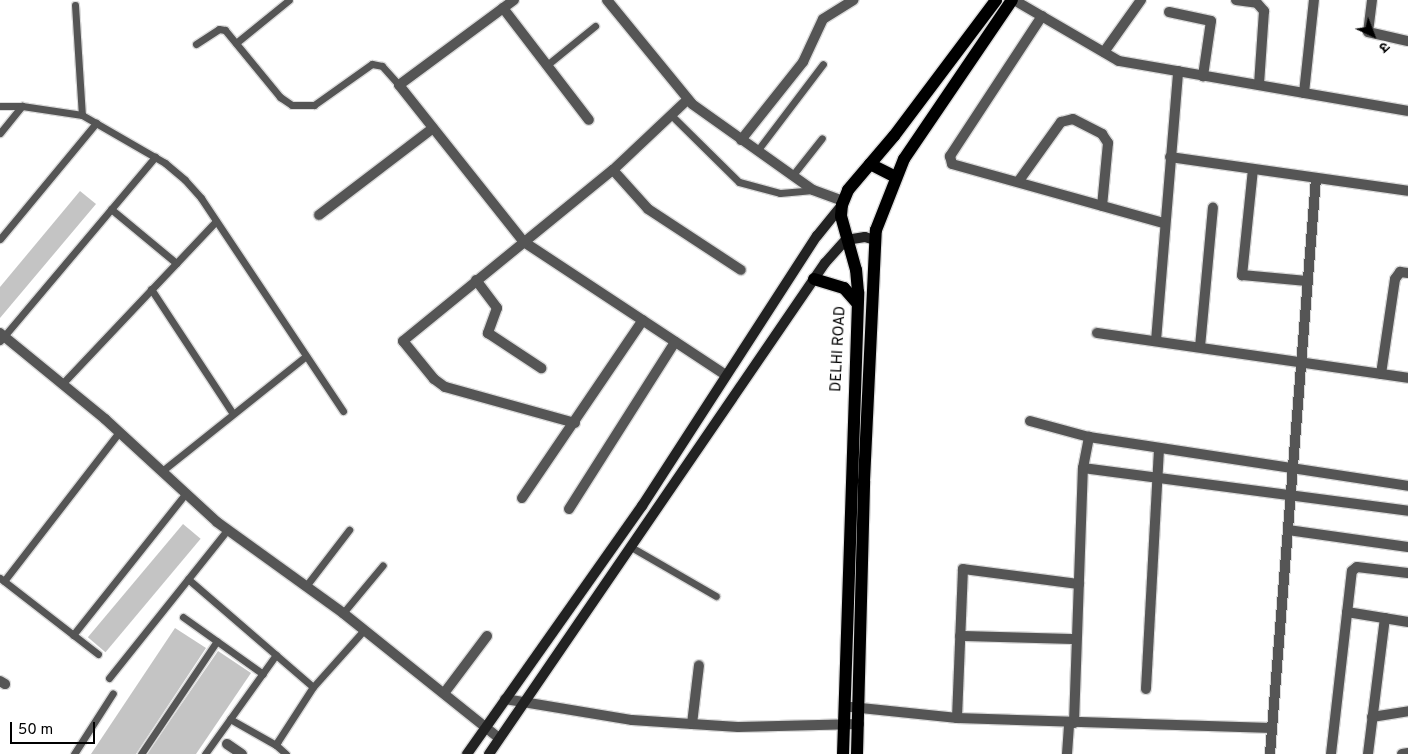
<!DOCTYPE html>
<html>
<head>
<meta charset="utf-8">
<style>
	body { margin:0 }
	#map { position:relative; width:1408px; height:754px; overflow:hidden; background:#fff; font-family:Overpass,"Noto Sans Devanagari",sans-serif }
	div>[style] { position:absolute }
	.building>* { inset:0; background:#c4c4c4; transform-origin:0 0 }
	.roads { filter:drop-shadow(1px 0 #dbdbdb) drop-shadow(-1px 0 #dbdbdb) drop-shadow(0 1px #dbdbdb) drop-shadow(0 -1px #dbdbdb) }
	.lane>* { height:7px; margin:-3.5px; padding:0 3.5px; transform-origin:3.5px; border-radius:3.5px; background:#555 }
	.street>* { height:10px; margin:-5px; padding:0 5px; transform-origin:5px; border-radius:5px; background:#555 }
	.secondary>* { height:10px; margin:-5px; padding:0 5px; transform-origin:5px; border-radius:5px; background:#222 }
	.primary>* { height:12px; margin:-6px; padding:0 6px; transform-origin:6px; border-radius:6px; background:#000 }
	span { translate:-50% -50%; white-space:nowrap; text-align:center; line-height:1.15; -webkit-text-stroke:5px #fff; paint-order:stroke }
	.street-label { font-size:15px; color:#000 }
	.north { position:absolute; left:1348px; top:10px; width:50px; height:50px; -webkit-text-stroke:4px #fff; paint-order:stroke; rotate:137deg; font-size:14px; font-weight:700; line-height:20px; text-align:center; color:#000 }
	.north::after { content:''; display:block; margin:auto; width:18px; height:22px; background:#000; clip-path:polygon(50% 0,100% 100%,50% 72%,0 100%) }
	.scale { position:absolute; left:10px; top:722px; width:85px; height:22px; box-sizing:border-box; border:2px solid #000; border-top:0; padding-left:6px; font-size:15px; line-height:18px; white-space:nowrap; color:#000; -webkit-text-stroke:4px #fff; paint-order:stroke }
</style>
</head>
<body>
<div id="map">
	<div class="building">
		<div style="clip-path:polygon(80px 191px,96px 204px,0 318px,0 287px)"></div>
		<div style="left:183px;top:524px;width:23px;height:148px;rotate:40deg"></div>
		<div style="clip-path:polygon(175px 628px,206px 648px,136px 754px,91px 754px)"></div>
		<div style="clip-path:polygon(218px 651px,251px 673px,196px 754px,147px 754px)"></div>
	</div>
	<div class="roads">
		<div class="lane">
			<div style="left:75px;top:5px;width:110px;rotate:86.4deg"></div>
			<div style="left:236px;top:43px;width:68px;rotate:-39.1deg"></div>
			<div style="left:196px;top:44px;width:27px;rotate:-33deg"></div>
			<div style="left:219px;top:29px;width:6px;rotate:9deg"></div>
			<div style="left:225px;top:30px;width:87px;rotate:50.6deg"></div>
			<div style="left:280px;top:97px;width:14px;rotate:34deg"></div>
			<div style="left:292px;top:105px;width:22px"></div>
			<div style="left:314px;top:105px;width:71px;rotate:-35.3deg"></div>
			<div style="left:372px;top:64px;width:10px;rotate:11deg"></div>
			<div style="left:382px;top:66px;width:25px;rotate:48deg"></div>
			<div style="left:547px;top:65px;width:62px;rotate:-39.1deg"></div>
			<div style="left:0;top:106px;width:22px"></div>
			<div style="left:22px;top:106px;width:61px;rotate:8.5deg"></div>
			<div style="left:82px;top:115px;width:96px;rotate:30deg"></div>
			<div style="left:165px;top:163px;width:26px;rotate:40deg"></div>
			<div style="left:185px;top:180px;width:24px;rotate:48deg"></div>
			<div style="left:201px;top:198px;width:256px;rotate:56.3deg"></div>
			<div style="left:671px;top:115px;width:95px;rotate:44.6deg"></div>
			<div style="left:739px;top:182px;width:42px;rotate:15deg"></div>
			<div style="left:780px;top:193px;width:33px;rotate:-5deg"></div>
			<div style="left:0;top:133px;width:35px;rotate:-51deg"></div>
			<div style="left:757px;top:151px;width:109px;rotate:-52.8deg"></div>
			<div style="left:792px;top:176px;width:48px;rotate:-51.7deg"></div>
			<div style="left:111px;top:209px;width:85px;rotate:39.7deg"></div>
			<div style="left:0;top:239px;width:151px;rotate:-50.4deg"></div>
			<div style="left:151px;top:289px;width:149px;rotate:56.7deg"></div>
			<div style="left:0;top:341px;width:241px;rotate:-49.9deg"></div>
			<div style="left:62px;top:384px;width:224px;rotate:-46.6deg"></div>
			<div style="left:162px;top:471px;width:184px;rotate:-38.6deg"></div>
			<div style="left:631px;top:547px;width:98px;rotate:30deg"></div>
			<div style="left:0;top:578px;width:124px;rotate:37.8deg"></div>
			<div style="left:188px;top:579px;width:165px;rotate:40.8deg"></div>
			<div style="left:4px;top:581px;width:188px;rotate:-52.3deg"></div>
			<div style="left:306px;top:586px;width:71px;rotate:-52.5deg"></div>
			<div style="left:343px;top:613px;width:62px;rotate:-50.2deg"></div>
			<div style="left:183px;top:617px;width:98px;rotate:35.5deg"></div>
			<div style="left:73px;top:635px;width:181px;rotate:-51.5deg"></div>
			<div style="left:109px;top:678px;width:191px;rotate:-51.4deg"></div>
			<div style="left:230px;top:719px;width:53px;rotate:29.5deg"></div>
			<div style="left:74px;top:754px;width:72px;rotate:-57.4deg"></div>
			<div style="left:141px;top:754px;width:136px;rotate:-56.1deg"></div>
			<div style="left:205px;top:754px;width:122px;rotate:-54.4deg"></div>
			<div style="left:286px;top:754px;width:13px;rotate:-138deg"></div>
			<div style="left:276px;top:745px;width:4px;rotate:-63deg"></div>
			<div style="left:278px;top:741px;width:64px;rotate:-57.1deg"></div>
			<div style="left:313px;top:687px;width:76px;rotate:-48.2deg"></div>
		</div>
		<div class="street">
			<div style="left:514px;top:0;width:143px;rotate:143.5deg"></div>
			<div style="left:399px;top:85px;width:201px;rotate:51.5deg"></div>
			<div style="left:524px;top:242px;width:242px;rotate:33.4deg"></div>
			<div style="left:607px;top:0;width:134px;rotate:50.7deg"></div>
			<div style="left:692px;top:104px;width:148px;rotate:35.4deg"></div>
			<div style="left:813px;top:190px;width:32px;rotate:20deg"></div>
			<div style="left:1014px;top:0;width:121px;rotate:30.2deg"></div>
			<div style="left:1119px;top:61px;width:293px;rotate:9.8deg"></div>
			<div style="left:1236px;top:0;width:21px;rotate:8deg"></div>
			<div style="left:1257px;top:3px;width:11px;rotate:49deg"></div>
			<div style="left:1264px;top:11px;width:74px;rotate:93.9deg"></div>
			<div style="left:1372px;top:0;width:32px;rotate:97deg"></div>
			<div style="left:1368px;top:32px;width:41px;rotate:12.7deg"></div>
			<div style="left:503px;top:8px;width:141px;rotate:52.5deg"></div>
			<div style="left:1169px;top:12px;width:43px;rotate:12.1deg"></div>
			<div style="left:1211px;top:21px;width:56px;rotate:98.3deg"></div>
			<div style="left:1042px;top:16px;width:168px;rotate:123.3deg"></div>
			<div style="left:950px;top:156px;width:8px;rotate:76deg"></div>
			<div style="left:952px;top:164px;width:219px;rotate:15.6deg"></div>
			<div style="left:1104px;top:52px;width:64px;rotate:-54.6deg"></div>
			<div style="left:1304px;top:93px;width:94px;rotate:-83.9deg"></div>
			<div style="left:741px;top:140px;width:100px;rotate:-51.5deg"></div>
			<div style="left:803px;top:62px;width:47px;rotate:-65.1deg"></div>
			<div style="left:823px;top:19px;width:36px;rotate:-32deg"></div>
			<div style="left:1170px;top:157px;width:240px;rotate:8.1deg"></div>
			<div style="left:1253px;top:169px;width:107px;rotate:95.9deg"></div>
			<div style="left:1242px;top:275px;width:65px;rotate:5.3deg"></div>
			<div style="left:613px;top:170px;width:52px;rotate:48.1deg"></div>
			<div style="left:648px;top:209px;width:111px;rotate:33.3deg"></div>
			<div style="left:1018px;top:182px;width:74px;rotate:-54.4deg"></div>
			<div style="left:1061px;top:122px;width:12px;rotate:-14deg"></div>
			<div style="left:1073px;top:119px;width:33px;rotate:27deg"></div>
			<div style="left:1102px;top:134px;width:11px;rotate:56deg"></div>
			<div style="left:1108px;top:143px;width:63px;rotate:95.4deg"></div>
			<div style="left:319px;top:215px;width:143px;rotate:-37.3deg"></div>
			<div style="left:476px;top:280px;width:35px;rotate:53deg"></div>
			<div style="left:497px;top:308px;width:27px;rotate:110deg"></div>
			<div style="left:488px;top:333px;width:64px;rotate:33.4deg"></div>
			<div style="left:0;top:333px;width:136px;rotate:39.3deg"></div>
			<div style="left:105px;top:419px;width:152px;rotate:42.6deg"></div>
			<div style="left:217px;top:522px;width:155px;rotate:35.8deg"></div>
			<div style="left:343px;top:613px;width:200px;rotate:38.7deg"></div>
			<div style="left:1097px;top:333px;width:314px;rotate:8.2deg"></div>
			<div style="left:1156px;top:341px;width:271px;rotate:-85.3deg"></div>
			<div style="left:1200px;top:347px;width:140px;rotate:-84.7deg"></div>
			<div style="left:1381px;top:374px;width:96px;rotate:-81.6deg"></div>
			<div style="left:1395px;top:279px;width:9px;rotate:-54deg"></div>
			<div style="left:1400px;top:272px;width:8px;rotate:7deg"></div>
			<div style="left:1030px;top:421px;width:61px;rotate:15.2deg"></div>
			<div style="left:1089px;top:437px;width:323px;rotate:8.7deg"></div>
			<div style="left:575px;top:423px;width:135px;rotate:-164.5deg"></div>
			<div style="left:445px;top:387px;width:14px;rotate:-144deg"></div>
			<div style="left:434px;top:379px;width:49px;rotate:-129.2deg"></div>
			<div style="left:403px;top:341px;width:271px;rotate:-39.2deg"></div>
			<div style="left:613px;top:170px;width:103px;rotate:-43.4deg"></div>
			<div style="left:1083px;top:468px;width:328px;rotate:7.5deg"></div>
			<div style="left:522px;top:498px;width:215px;rotate:-55.8deg"></div>
			<div style="left:569px;top:509px;width:198px;rotate:-57.6deg"></div>
			<div style="left:1288px;top:530px;width:121px;rotate:8.1deg"></div>
			<div style="left:1347px;top:612px;width:62px;rotate:9.3deg"></div>
			<div style="left:960px;top:636px;width:116px;rotate:1.5deg"></div>
			<div style="left:0;top:681px;width:6px;rotate:31deg"></div>
			<div style="left:1146px;top:689px;width:240px;rotate:-86.9deg"></div>
			<div style="left:445px;top:692px;width:70px;rotate:-53.1deg"></div>
			<div style="left:505px;top:699px;width:129px;rotate:9.4deg"></div>
			<div style="left:632px;top:720px;width:60px;rotate:3.8deg"></div>
			<div style="left:692px;top:724px;width:46px;rotate:3.7deg"></div>
			<div style="left:738px;top:727px;width:121px;rotate:-1.4deg"></div>
			<div style="left:851px;top:707px;width:107px;rotate:5.9deg"></div>
			<div style="left:957px;top:718px;width:315px;rotate:1.8deg"></div>
			<div style="left:1372px;top:717px;width:36px;rotate:-9deg"></div>
			<div style="left:957px;top:718px;width:149px;rotate:-87.7deg"></div>
			<div style="left:963px;top:569px;width:117px;rotate:7.4deg"></div>
			<div style="left:1074px;top:723px;width:255px;rotate:-88deg"></div>
			<div style="left:1083px;top:468px;width:32px;rotate:-79deg"></div>
			<div style="left:692px;top:724px;width:59px;rotate:-83.2deg"></div>
			<div style="left:227px;top:744px;width:18px;rotate:34deg"></div>
			<div style="left:1067px;top:754px;width:31px;rotate:-86deg"></div>
			<div style="left:1270px;top:754px;width:578px;rotate:-85.43deg"></div>
			<div style="left:1331px;top:754px;width:184px;rotate:-83.5deg"></div>
			<div style="left:1352px;top:571px;width:6px;rotate:-39deg"></div>
			<div style="left:1357px;top:567px;width:51px;rotate:6.7deg"></div>
			<div style="left:1368px;top:754px;width:137px;rotate:-82.9deg"></div>
			<div style="left:1402px;top:754px;width:6px;rotate:-9deg"></div>
		</div>
		<div class="secondary">
			<div style="left:467px;top:754px;width:304px;rotate:-54.8deg"></div>
			<div style="left:642px;top:506px;width:322px;rotate:-57.1deg"></div>
			<div style="left:817px;top:236px;width:40px;rotate:-51deg"></div>
			<div style="left:489px;top:754px;width:595px;rotate:-55.62deg"></div>
			<div style="left:825px;top:263px;width:31px;rotate:-48deg"></div>
			<div style="left:846px;top:240px;width:19px;rotate:-9deg"></div>
			<div style="left:865px;top:237px;width:10px;rotate:17deg"></div>
		</div>
		<div class="primary">
			<div style="left:870px;top:164px;width:28px;rotate:27deg"></div>
			<div style="left:814px;top:279px;width:31px;rotate:17deg"></div>
			<div style="left:844px;top:288px;width:20px;rotate:49deg"></div>
			<div style="left:843px;top:754px;width:462px;rotate:-88.1deg"></div>
			<div style="left:858px;top:292px;width:22px;rotate:-95deg"></div>
			<div style="left:856px;top:270px;width:56px;rotate:-105.5deg"></div>
			<div style="left:841px;top:216px;width:11px;rotate:-85deg"></div>
			<div style="left:842px;top:205px;width:16px;rotate:-68deg"></div>
			<div style="left:848px;top:190px;width:71px;rotate:-49.6deg"></div>
			<div style="left:894px;top:136px;width:170px;rotate:-53.1deg"></div>
			<div style="left:857px;top:754px;width:273px;rotate:-88.5deg"></div>
			<div style="left:864px;top:481px;width:251px;rotate:-87.3deg"></div>
			<div style="left:876px;top:230px;width:76px;rotate:-68.5deg"></div>
			<div style="left:904px;top:159px;width:192px;rotate:-55.8deg"></div>
		</div>
	</div>
	<div class="street-label">
		<span style="left:839px;top:349px;rotate:-87deg">DELHI ROAD</span>
	</div>
	<div class="north">उ</div>
	<div class="scale">50 m</div>
</div>
</body>
</html>
